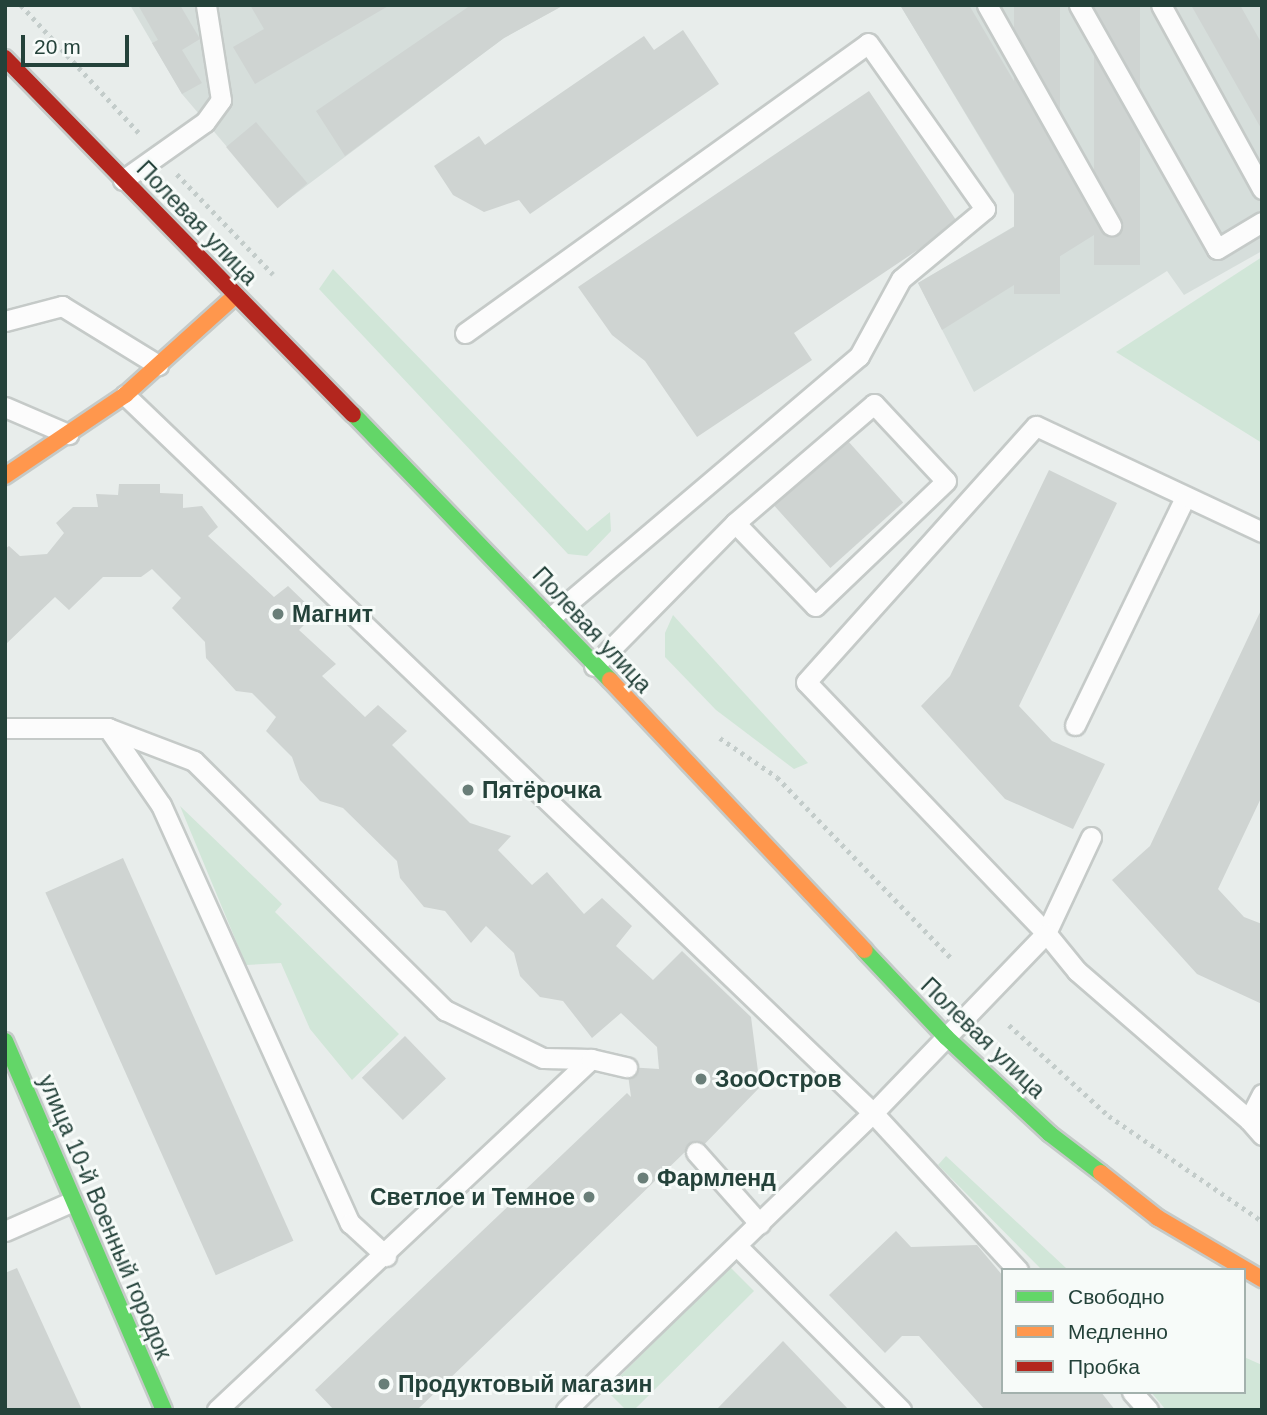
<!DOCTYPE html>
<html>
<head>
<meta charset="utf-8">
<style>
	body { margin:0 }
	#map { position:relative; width:1267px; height:1415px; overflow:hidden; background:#e8edeb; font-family:Arial,sans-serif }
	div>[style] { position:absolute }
	.built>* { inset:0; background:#d6dedb }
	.green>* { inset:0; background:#d1e6d8 }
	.building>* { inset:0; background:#cfd4d2; transform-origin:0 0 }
	.path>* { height:4.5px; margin-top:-2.25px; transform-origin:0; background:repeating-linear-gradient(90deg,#c3ccca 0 3.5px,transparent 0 8.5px) }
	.roads { filter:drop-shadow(2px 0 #c5cac8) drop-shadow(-2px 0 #c5cac8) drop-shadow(0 2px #c5cac8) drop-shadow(0 -2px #c5cac8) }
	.lane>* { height:19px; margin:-9.5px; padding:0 9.5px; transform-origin:9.5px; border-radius:9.5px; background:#fcfcfc }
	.fast>* { height:16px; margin:-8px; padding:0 8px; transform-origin:8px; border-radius:8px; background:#63d668 }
	.slow>* { height:16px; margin:-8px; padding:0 8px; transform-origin:8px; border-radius:8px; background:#ff974d }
	.jam>* { height:16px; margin:-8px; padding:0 8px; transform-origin:8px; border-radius:8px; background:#b3261e }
	.dots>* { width:19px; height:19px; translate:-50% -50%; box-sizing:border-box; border:4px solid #f7fbf9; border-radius:50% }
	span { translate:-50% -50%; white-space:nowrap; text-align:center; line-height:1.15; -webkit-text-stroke:6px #f7fbf9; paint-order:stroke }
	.street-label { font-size:23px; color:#24423a }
	.poi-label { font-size:23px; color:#24423a; font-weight:700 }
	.left { translate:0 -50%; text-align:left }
	.right { translate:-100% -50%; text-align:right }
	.frame { position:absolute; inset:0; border:7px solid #24423a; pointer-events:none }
	.legend { position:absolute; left:1001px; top:1268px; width:245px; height:126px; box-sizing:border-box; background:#f7fbf9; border:2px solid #a3b1ad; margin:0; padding:9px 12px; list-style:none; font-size:21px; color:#24423a }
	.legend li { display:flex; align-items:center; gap:14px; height:35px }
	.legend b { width:35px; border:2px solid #a3b1ad }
	.scale { position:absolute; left:21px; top:35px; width:108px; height:32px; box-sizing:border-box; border:4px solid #24423a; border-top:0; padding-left:9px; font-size:21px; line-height:24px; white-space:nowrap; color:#24423a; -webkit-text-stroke:5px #f7fbf9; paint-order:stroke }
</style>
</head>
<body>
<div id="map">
	<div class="built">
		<div style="clip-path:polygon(130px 5px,564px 5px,504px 38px,278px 207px,182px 94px)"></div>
		<div style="clip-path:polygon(900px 5px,1262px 5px,1262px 251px,1184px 295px,1167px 271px,974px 392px,918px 283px,1028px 218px)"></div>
	</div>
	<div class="green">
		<div style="clip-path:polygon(1262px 257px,1262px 443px,1116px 352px)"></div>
		<div style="clip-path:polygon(333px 269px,587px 531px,610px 512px,611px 531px,587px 556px,568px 554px,319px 289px)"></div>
		<div style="clip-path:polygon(673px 615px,808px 763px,794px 769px,716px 710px,665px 657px,665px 633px)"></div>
		<div style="clip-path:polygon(180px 806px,282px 904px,275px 912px,399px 1034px,352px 1080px,310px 1029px,281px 963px,246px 965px)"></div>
		<div style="clip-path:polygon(946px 1156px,1066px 1268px,1069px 1270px,1042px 1270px,938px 1165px)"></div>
		<div style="clip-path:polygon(730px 1267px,754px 1291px,634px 1410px,626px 1410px,606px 1390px)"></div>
		<div style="clip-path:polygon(1244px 1357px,1262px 1365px,1262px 1410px,1166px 1410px,1151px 1392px,1244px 1392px)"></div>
	</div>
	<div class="building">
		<div style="clip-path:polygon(138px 5px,180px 5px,200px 39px,182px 50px,202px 83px,182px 94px,152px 43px,158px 40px)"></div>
		<div style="clip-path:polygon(250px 5px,390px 5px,255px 84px,233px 47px,264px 29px)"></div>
		<div style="clip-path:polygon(471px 5px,564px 5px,504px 38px,345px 156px,316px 111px)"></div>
		<div style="clip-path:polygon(900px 5px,969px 5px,1102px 230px,942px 330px,918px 283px,1029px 218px)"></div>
		<div style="left:1014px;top:5px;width:46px;height:289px"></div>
		<div style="left:1094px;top:5px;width:46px;height:260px"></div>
		<div style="clip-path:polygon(1191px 5px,1240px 5px,1262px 44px,1262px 130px)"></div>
		<div style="clip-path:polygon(683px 30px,719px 84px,530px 214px,519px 200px,484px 212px,453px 195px,434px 166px,479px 136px,485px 145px,644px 36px,654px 50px)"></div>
		<div style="clip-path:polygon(869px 91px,958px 223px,794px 333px,812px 360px,697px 437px,645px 361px,612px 335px,578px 287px)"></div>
		<div style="left:256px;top:122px;width:80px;height:39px;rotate:50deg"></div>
		<div style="left:847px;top:440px;width:84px;height:98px;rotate:48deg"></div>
		<div style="clip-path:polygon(1049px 470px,1117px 503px,1019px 706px,1052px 741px,1105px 764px,1073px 829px,1005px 799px,921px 706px,950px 676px)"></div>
		<div style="clip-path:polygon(119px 484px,160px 484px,160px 493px,183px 494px,183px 508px,202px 506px,218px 527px,208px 536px,274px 597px,288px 586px,316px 613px,299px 630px,336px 664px,322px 676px,365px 717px,378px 705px,407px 731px,392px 745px,470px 823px,511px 836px,498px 850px,532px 885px,547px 872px,584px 914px,602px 898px,632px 926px,616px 946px,653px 980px,682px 951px,751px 1017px,760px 1087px,692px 1157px,685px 1152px,417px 1410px,334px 1410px,315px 1390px,627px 1093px,631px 1097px,627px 1067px,659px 1069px,657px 1047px,621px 1013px,592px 1038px,563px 1001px,540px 997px,520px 976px,514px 953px,486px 926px,471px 943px,445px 911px,424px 907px,400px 878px,397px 861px,343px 808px,320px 801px,300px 780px,292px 757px,266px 731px,276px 717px,252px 693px,236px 691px,206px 658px,205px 642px,172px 608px,181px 598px,152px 569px,141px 577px,103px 577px,69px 610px,55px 597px,5px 645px,5px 549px,9px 546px,20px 556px,47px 554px,64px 533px,56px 523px,73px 507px,98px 507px,96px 494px,118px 495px)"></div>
		<div style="clip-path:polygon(1262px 608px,1262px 796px,1218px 889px,1244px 917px,1262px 924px,1262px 1004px,1197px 974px,1112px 880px,1150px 846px)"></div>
		<div style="left:123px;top:858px;width:419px;height:85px;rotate:66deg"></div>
		<div style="left:405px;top:1036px;width:59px;height:60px;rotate:46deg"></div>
		<div style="clip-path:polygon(896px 1231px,911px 1247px,977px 1245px,1003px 1276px,1003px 1392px,1101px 1392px,1115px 1410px,985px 1410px,919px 1336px,902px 1336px,885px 1353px,829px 1295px)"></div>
		<div style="clip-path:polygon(17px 1268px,82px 1410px,5px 1410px,5px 1273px)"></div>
		<div style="clip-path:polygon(783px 1341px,849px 1410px,716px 1410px)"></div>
	</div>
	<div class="path">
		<div style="left:21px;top:5px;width:176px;rotate:47.3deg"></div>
		<div style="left:177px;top:174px;width:139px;rotate:46.2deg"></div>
		<div style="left:720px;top:738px;width:69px;rotate:34.4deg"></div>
		<div style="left:777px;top:777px;width:252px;rotate:46.1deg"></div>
		<div style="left:1009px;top:1025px;width:135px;rotate:42.3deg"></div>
		<div style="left:1109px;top:1116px;width:186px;rotate:34.5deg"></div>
	</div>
	<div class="roads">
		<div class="lane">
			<div style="left:987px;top:5px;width:253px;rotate:60.6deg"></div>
			<div style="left:1079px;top:5px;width:280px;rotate:60.5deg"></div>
			<div style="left:1217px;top:249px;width:52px;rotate:-31deg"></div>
			<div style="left:1161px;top:5px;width:210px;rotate:61.2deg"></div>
			<div style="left:123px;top:180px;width:100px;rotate:-35.3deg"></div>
			<div style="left:205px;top:122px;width:27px;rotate:-54deg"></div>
			<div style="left:221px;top:100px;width:96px;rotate:-99deg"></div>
			<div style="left:5px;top:321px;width:59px;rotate:-14.7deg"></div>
			<div style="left:62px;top:306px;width:113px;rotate:31.6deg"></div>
			<div style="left:465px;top:333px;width:496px;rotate:-35.7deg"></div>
			<div style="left:868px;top:43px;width:203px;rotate:54.8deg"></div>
			<div style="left:985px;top:209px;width:109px;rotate:140.2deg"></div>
			<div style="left:901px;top:279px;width:88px;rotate:118.6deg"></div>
			<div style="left:859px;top:356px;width:404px;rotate:139.7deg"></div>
			<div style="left:125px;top:395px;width:1037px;rotate:43.83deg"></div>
			<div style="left:873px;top:1113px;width:214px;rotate:47.3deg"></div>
			<div style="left:5px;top:407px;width:69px;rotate:23.2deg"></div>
			<div style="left:594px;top:666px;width:201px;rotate:-45.4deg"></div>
			<div style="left:735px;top:523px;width:183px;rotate:-40.6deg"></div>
			<div style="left:874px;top:404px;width:105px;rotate:46.9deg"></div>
			<div style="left:946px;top:481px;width:181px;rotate:136.3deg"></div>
			<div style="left:815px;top:606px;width:115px;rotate:-133.9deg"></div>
			<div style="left:1075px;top:725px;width:253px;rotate:-64.2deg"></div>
			<div style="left:5px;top:728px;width:103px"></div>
			<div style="left:108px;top:728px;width:93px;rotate:55.5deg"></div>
			<div style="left:161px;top:805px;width:459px;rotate:65.7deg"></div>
			<div style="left:350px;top:1223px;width:49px;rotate:42.5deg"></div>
			<div style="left:108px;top:728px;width:92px;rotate:21deg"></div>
			<div style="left:194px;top:761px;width:354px;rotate:44.8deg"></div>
			<div style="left:445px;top:1010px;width:109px;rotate:26.1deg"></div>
			<div style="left:543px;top:1058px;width:48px;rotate:1.2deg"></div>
			<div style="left:1091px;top:837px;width:106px;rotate:115.1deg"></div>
			<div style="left:1046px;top:933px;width:347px;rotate:-133.7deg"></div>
			<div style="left:806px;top:682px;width:344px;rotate:-48.1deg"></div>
			<div style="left:1036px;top:426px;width:250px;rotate:25.1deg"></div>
			<div style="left:1262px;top:1094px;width:29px;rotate:117deg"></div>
			<div style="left:1249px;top:1120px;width:20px;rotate:49deg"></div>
			<div style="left:696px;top:1152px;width:96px;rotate:48.4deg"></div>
			<div style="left:5px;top:1231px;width:72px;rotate:-23.7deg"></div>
			<div style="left:737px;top:1246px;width:232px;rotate:45deg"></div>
			<div style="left:1132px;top:1392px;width:24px;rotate:48deg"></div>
			<div style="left:217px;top:1410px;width:513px;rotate:-43.18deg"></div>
			<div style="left:591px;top:1059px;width:37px;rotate:13deg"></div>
			<div style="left:566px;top:1410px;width:427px;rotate:-44.1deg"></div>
			<div style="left:873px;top:1113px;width:250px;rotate:-46.1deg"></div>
			<div style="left:1046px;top:933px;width:49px;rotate:50.8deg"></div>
			<div style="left:1077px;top:971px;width:228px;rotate:40.9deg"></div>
		</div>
		<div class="fast">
			<div style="left:353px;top:414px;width:370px;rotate:46deg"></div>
			<div style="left:864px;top:950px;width:120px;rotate:46.7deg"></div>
			<div style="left:946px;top:1037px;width:142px;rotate:43deg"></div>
			<div style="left:1050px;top:1134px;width:64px;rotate:37.4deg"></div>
			<div style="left:5px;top:1041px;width:402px;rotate:66.7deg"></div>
		</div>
		<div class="slow">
			<div style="left:5px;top:476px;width:145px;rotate:-34deg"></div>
			<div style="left:125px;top:395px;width:149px;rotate:-42deg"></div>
			<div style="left:610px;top:680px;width:371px;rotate:46.7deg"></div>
			<div style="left:1101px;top:1173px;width:73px;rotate:38.3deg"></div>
			<div style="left:1158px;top:1218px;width:121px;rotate:30.4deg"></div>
		</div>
		<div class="jam">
			<div style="left:5px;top:58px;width:498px;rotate:45.7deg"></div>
		</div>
	</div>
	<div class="dots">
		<div style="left:278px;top:614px;background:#697e78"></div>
		<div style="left:468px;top:790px;background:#697e78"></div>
		<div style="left:701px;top:1079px;background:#697e78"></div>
		<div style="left:643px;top:1178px;background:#697e78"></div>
		<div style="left:589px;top:1197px;background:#697e78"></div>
		<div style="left:384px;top:1384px;background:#697e78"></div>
	</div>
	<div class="street-label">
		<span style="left:197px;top:223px;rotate:46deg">Полевая улица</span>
		<span style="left:592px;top:630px;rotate:47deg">Полевая улица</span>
		<span style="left:983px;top:1038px;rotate:44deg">Полевая улица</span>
		<span style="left:105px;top:1217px;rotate:67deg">улица 10-й Военный городок</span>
	</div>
	<div class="poi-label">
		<span class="left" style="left:292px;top:614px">Магнит</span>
		<span class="left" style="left:482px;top:790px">Пятёрочка</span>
		<span class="left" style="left:715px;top:1079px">ЗооОстров</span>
		<span class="left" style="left:657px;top:1178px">Фармленд</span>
		<span class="right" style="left:575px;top:1197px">Светлое и Темное</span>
		<span class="left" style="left:398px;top:1384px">Продуктовый магазин</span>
	</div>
	<div class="frame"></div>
	<ul class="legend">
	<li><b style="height:9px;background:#63d668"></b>Свободно</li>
	<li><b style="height:9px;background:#ff974d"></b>Медленно</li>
	<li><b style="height:9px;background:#b3261e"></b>Пробка</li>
	</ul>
	<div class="scale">20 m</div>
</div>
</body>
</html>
